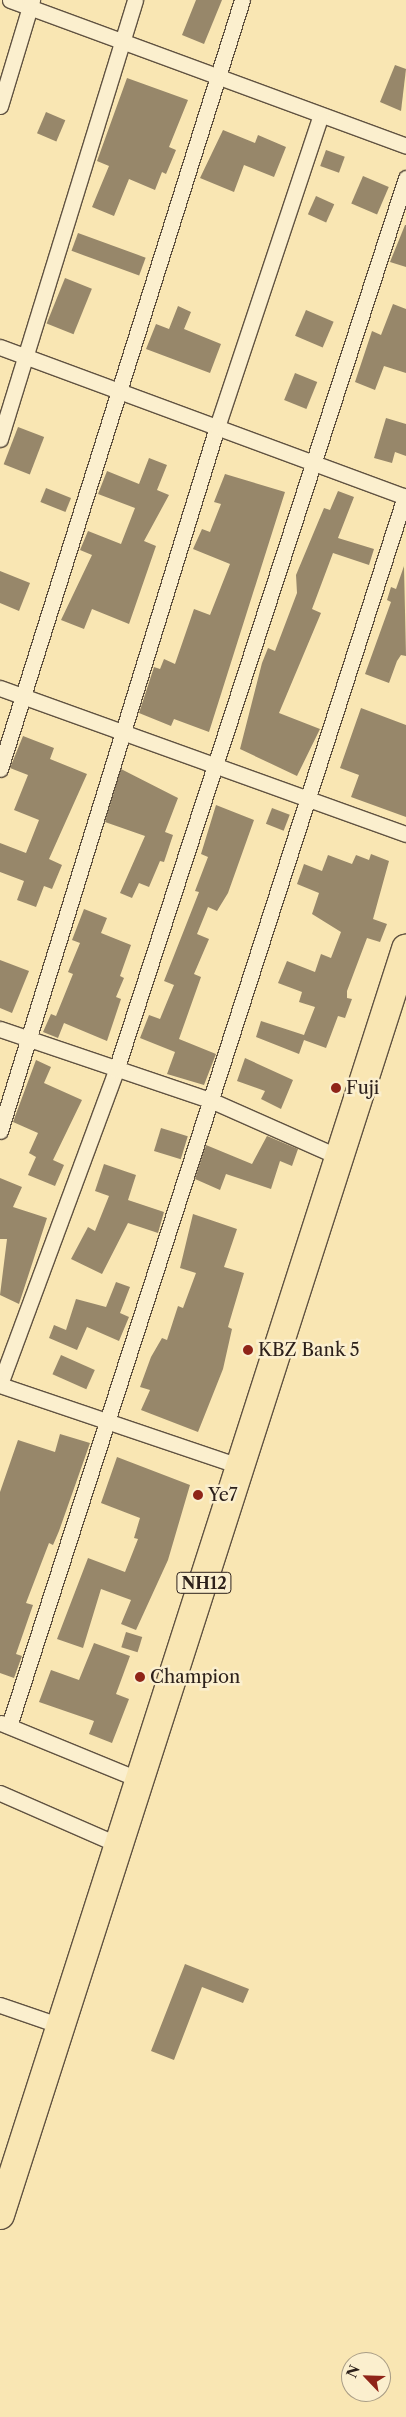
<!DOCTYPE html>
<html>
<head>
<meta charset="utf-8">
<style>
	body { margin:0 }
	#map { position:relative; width:406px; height:2417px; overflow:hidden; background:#f9e6b3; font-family:"Libre Caslon Text",serif }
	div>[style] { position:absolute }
	.building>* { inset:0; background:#97876a; transform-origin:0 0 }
	.roads { filter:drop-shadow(1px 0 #605241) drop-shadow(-1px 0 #605241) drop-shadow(0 1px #605241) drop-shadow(0 -1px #605241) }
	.street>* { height:15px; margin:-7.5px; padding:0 7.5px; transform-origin:7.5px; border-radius:7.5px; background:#fbefce }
	.highway>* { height:28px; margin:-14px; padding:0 14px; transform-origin:14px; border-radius:14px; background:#f9e6b3 }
	.dots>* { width:14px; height:14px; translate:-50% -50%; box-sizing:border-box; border:2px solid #fbefce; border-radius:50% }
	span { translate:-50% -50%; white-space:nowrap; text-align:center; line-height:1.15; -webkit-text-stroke:5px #fbefce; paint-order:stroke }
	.shield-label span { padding:1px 4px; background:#fbefce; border:1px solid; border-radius:4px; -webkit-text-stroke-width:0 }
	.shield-label { font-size:16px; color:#2d211b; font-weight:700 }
	.poi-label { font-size:18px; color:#2d211b }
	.left { translate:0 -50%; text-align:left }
	.north { position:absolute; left:341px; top:2352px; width:50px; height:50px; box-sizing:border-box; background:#fbefce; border:1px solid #a99d86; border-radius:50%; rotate:294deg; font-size:14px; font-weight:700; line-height:20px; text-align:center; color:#2d211b }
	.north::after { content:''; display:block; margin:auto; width:18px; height:22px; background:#8f2418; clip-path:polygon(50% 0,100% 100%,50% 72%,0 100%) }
</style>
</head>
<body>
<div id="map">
	<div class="building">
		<div style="clip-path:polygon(196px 0,222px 0,204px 44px,182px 35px)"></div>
		<div style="clip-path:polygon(395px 65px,406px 69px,401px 111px,380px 102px)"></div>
		<div style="clip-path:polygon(127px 78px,188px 100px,169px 147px,176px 150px,166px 174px,162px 172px,155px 190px,129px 179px,114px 216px,92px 207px,109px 166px,97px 161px)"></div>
		<div style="left:46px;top:112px;width:21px;height:23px;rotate:23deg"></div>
		<div style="clip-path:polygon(223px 130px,255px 143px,258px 135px,286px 147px,274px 177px,244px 165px,234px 192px,200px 178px)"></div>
		<div style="left:326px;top:150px;width:20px;height:17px;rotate:20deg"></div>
		<div style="left:363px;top:176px;width:28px;height:30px;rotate:23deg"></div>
		<div style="left:316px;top:196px;width:20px;height:20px;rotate:24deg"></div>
		<div style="clip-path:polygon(405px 225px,406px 225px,406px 267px,390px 262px)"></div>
		<div style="left:78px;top:233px;width:72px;height:19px;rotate:20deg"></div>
		<div style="left:65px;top:278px;width:29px;height:49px;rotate:22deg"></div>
		<div style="clip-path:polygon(393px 304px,406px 309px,406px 373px,384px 366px,375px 390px,355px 382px,372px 331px,381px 335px)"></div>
		<div style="clip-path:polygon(178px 306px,191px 312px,184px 329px,221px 344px,210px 373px,146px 349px,156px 324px,169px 329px)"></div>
		<div style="left:306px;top:310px;width:30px;height:28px;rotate:23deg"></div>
		<div style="left:295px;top:373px;width:24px;height:29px;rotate:22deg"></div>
		<div style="clip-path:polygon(386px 418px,406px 424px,406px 456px,395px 452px,392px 463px,374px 458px)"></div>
		<div style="left:18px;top:427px;width:28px;height:40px;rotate:21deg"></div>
		<div style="clip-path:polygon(149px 458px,167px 465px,157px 490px,169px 495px,144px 541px,156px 546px,129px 624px,92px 609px,84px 629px,61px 620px,92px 555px,80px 550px,88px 531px,121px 544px,135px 508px,98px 494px,107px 471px,139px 484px)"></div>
		<div style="clip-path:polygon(225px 474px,285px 492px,209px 732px,174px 719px,171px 726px,139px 713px,154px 667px,160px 669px,164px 659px,175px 664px,194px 609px,210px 615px,230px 564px,193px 549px,202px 529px,210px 532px,221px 504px,214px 502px)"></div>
		<div style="left:46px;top:488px;width:27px;height:15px;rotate:22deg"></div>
		<div style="clip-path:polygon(338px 491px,354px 497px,338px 538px,374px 549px,369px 565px,333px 553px,312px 609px,321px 613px,279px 713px,320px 729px,297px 776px,240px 749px,262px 663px,268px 648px,275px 651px,297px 593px,296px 575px,324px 508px,330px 510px)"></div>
		<div style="clip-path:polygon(404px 566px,406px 656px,401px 655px,397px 661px,389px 683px,365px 674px,391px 602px,387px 600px,391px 587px,396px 589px)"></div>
		<div style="clip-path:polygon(0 571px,30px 583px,19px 611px,0 603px)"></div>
		<div style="clip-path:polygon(361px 708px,406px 725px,406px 817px,351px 797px,359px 775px,340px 768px)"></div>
		<div style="clip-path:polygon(23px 736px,54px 748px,50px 759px,87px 774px,49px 859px,62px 865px,52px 889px,44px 886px,36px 907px,17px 900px,24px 881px,0 872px,0 843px,26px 853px,39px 820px,14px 810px,28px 775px,10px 768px)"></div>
		<div style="clip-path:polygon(121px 769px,178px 798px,165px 832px,173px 835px,164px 862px,160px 861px,149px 887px,139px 883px,132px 898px,120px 893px,145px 836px,105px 822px)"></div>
		<div style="clip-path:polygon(216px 805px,254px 820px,228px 893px,217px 911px,208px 907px,197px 934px,209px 939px,194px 974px,201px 977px,179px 1039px,216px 1054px,204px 1085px,167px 1074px,175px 1052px,140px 1038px,149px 1015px,160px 1019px,174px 985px,164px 981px,199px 892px,195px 891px,208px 857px,201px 854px)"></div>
		<div style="left:272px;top:808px;width:19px;height:17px;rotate:21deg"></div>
		<div style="clip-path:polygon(371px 854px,389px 861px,373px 919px,387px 924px,380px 942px,367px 938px,347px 991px,347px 998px,352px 999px,345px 1018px,338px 1016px,326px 1048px,304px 1040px,299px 1054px,256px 1037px,261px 1021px,304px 1035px,315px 1007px,299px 1002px,302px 992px,278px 983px,287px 961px,315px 972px,321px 954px,331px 958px,341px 932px,312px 914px,319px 893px,297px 884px,304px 864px,322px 871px,328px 855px,352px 864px,356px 855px,369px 860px)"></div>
		<div style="clip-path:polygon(84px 909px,107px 918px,101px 933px,131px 945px,120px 976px,124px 978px,116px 997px,121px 999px,107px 1041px,64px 1023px,58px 1038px,43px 1032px,51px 1014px,56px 1016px,73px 974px,68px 972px,80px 943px,72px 940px)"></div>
		<div style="clip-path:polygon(0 960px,29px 971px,12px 1013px,0 1008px)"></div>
		<div style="clip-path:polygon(245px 1058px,293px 1080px,281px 1109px,261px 1099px,265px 1091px,237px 1081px)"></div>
		<div style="clip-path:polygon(36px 1060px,51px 1067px,44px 1083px,82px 1100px,53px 1160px,64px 1165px,55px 1186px,28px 1175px,36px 1157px,29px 1153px,38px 1133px,13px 1122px)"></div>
		<div style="left:161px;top:1128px;width:28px;height:24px;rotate:17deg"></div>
		<div style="clip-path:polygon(267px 1136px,298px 1149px,292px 1166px,280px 1161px,271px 1189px,226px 1174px,220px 1190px,195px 1179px,206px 1145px,252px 1164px)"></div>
		<div style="clip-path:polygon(104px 1164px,136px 1175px,128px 1200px,164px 1212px,158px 1233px,128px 1223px,102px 1274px,71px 1259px,88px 1227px,95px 1231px,109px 1196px,95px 1191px)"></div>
		<div style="clip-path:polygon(0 1178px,22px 1187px,13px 1207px,47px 1218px,19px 1304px,0 1295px,7px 1239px,0 1239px)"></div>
		<div style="clip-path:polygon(193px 1214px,237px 1229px,224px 1267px,244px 1273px,228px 1327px,232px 1329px,223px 1369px,198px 1432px,141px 1410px,150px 1390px,140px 1387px,151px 1357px,162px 1338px,167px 1340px,178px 1306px,183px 1308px,196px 1273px,180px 1268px)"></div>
		<div style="clip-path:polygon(116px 1282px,130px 1287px,120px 1313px,129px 1317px,119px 1341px,87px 1327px,77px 1350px,49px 1338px,54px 1325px,66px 1330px,76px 1299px,106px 1307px)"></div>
		<div style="left:61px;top:1355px;width:37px;height:21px;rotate:24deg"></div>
		<div style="clip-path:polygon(60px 1434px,90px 1443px,59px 1531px,53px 1545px,49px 1543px,26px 1603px,33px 1605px,16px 1654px,22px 1656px,14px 1678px,0 1673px,0 1492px,18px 1440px,55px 1452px)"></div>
		<div style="clip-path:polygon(117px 1457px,190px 1485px,168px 1560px,136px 1630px,121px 1624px,131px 1600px,101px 1589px,83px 1648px,57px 1639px,88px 1558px,125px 1572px,138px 1539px,134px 1538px,140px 1518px,101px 1503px)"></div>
		<div style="left:126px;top:1632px;width:17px;height:16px;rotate:17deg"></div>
		<div style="clip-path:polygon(94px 1643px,130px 1656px,116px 1694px,129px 1699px,112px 1743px,89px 1734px,94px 1721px,39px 1702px,51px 1670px,79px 1680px)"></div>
		<div style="clip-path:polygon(185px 1964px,249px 1989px,243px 2003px,202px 1987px,174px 2060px,151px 2051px)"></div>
	</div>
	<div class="roads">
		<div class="street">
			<div style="left:10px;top:0;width:422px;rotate:20.2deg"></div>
			<div style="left:0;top:106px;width:111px;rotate:-73.2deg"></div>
			<div style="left:0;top:347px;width:433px;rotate:20.3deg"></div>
			<div style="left:0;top:439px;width:459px;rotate:-72.9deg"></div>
			<div style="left:0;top:688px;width:431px;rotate:19.8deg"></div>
			<div style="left:0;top:769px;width:806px;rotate:-72.53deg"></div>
			<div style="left:0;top:1029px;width:222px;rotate:18.7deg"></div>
			<div style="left:210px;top:1100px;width:143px;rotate:23.9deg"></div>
			<div style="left:0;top:1131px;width:737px;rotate:-72.87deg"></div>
			<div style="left:217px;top:427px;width:327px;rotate:-71.6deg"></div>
			<div style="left:0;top:1384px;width:335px;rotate:-69.7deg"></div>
			<div style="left:116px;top:1070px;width:938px;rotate:-71.99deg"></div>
			<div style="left:0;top:1385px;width:256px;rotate:18.7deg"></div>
			<div style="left:1px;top:1723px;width:150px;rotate:22.3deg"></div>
			<div style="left:9px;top:1726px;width:1292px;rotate:-72.15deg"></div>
			<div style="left:0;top:1793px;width:130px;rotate:23.6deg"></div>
			<div style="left:0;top:2005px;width:65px;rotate:19deg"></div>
		</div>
		<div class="highway">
			<div style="left:0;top:2215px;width:1330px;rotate:-72.22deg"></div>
		</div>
	</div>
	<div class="dots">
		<div style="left:336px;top:1088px;background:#8f2418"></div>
		<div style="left:248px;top:1350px;background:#8f2418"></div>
		<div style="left:198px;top:1495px;background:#8f2418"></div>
		<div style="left:140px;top:1677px;background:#8f2418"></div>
	</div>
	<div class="shield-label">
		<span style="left:204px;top:1583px">NH12</span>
	</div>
	<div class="poi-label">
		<span class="left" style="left:346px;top:1088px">Fuji</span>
		<span class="left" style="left:258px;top:1350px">KBZ Bank 5</span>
		<span class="left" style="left:208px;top:1495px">Ye7</span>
		<span class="left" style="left:150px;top:1677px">Champion</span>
	</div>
	<div class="north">N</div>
</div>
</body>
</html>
